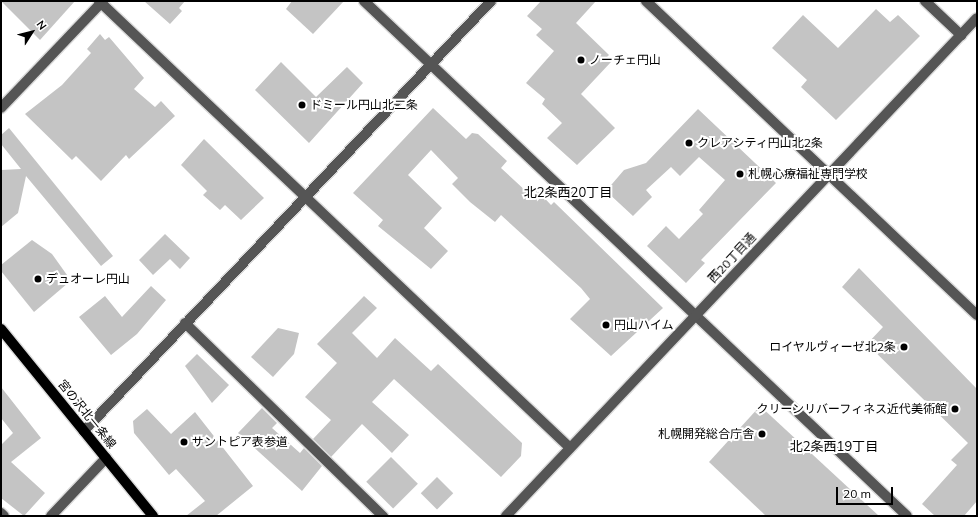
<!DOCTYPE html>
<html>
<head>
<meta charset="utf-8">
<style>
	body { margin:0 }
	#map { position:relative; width:978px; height:517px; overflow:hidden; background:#fff; font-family:Mulish,"Noto Sans JP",sans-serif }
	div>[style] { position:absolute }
	.building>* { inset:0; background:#c4c4c4; transform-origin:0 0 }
	.roads { filter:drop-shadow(1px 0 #dbdbdb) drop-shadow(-1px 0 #dbdbdb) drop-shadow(0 1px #dbdbdb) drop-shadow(0 -1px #dbdbdb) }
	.minor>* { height:10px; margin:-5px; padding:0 5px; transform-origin:5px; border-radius:5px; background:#555 }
	.major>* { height:10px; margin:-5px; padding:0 5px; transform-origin:5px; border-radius:5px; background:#000 }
	.dots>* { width:11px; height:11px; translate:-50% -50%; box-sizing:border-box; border:2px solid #fff; border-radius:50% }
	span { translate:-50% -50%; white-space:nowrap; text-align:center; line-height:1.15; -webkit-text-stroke:4px #fff; paint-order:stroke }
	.poi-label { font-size:12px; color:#000 }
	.left { translate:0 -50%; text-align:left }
	.right { translate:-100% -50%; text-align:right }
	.street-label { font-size:12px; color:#000 }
	.neighbourhood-label { font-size:13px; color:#000 }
	.frame { position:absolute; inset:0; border:2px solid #000; pointer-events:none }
	.north { position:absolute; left:12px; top:12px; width:40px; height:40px; -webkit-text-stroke:3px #fff; paint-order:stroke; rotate:54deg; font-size:11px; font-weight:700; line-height:16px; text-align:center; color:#000 }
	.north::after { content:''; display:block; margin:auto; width:14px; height:18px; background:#000; clip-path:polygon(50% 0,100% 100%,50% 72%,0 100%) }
	.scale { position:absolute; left:836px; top:487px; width:57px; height:18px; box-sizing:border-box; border:2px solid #000; border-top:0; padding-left:5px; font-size:12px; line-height:14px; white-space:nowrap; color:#000; -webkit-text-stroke:3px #fff; paint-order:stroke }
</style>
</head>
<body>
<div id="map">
	<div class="building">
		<div style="clip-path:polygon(1px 1px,75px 1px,40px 40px)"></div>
		<div style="clip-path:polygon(144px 1px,185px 1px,179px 8px,182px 11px,170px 24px)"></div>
		<div style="clip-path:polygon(292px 1px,344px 1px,313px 34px,286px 9px)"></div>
		<div style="clip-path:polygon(541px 1px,596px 1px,576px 23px,609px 55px,606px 58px,611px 62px,581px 94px,615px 128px,577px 165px,547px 138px,562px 123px,542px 104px,545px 99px,526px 83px,554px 51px,536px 35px,542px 29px,527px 16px)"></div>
		<div style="clip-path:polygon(876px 9px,890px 22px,898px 15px,920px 36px,836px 120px,801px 87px,807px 80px,772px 48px,803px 15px,838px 48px)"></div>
		<div style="clip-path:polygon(100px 34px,105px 40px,109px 37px,144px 78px,134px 89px,155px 107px,161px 101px,175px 116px,129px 159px,126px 155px,101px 181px,76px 156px,72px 160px,25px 114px,62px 85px,91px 53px,87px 49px)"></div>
		<div style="clip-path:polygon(281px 62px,316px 97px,347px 67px,363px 83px,309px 143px,255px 90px)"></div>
		<div style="clip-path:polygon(433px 108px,466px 139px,472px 133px,478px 134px,507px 161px,501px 168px,528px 193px,534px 187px,551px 205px,554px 202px,663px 308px,611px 356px,570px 319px,590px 299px,581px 288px,501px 215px,495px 222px,470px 202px,452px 184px,458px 178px,431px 150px,408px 175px,442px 208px,424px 228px,448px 251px,431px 269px,378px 226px,383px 220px,353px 193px)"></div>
		<div style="clip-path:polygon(698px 109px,776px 183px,701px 260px,705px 263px,686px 283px,647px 246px,666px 226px,679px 239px,703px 214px,699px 210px,725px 180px,699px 157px,680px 176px,671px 167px,646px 190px,652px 197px,633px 216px,606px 191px,624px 170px,646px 163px)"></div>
		<div style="clip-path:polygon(9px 128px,113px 256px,101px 266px,26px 176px,18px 213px,1px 227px,1px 170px,21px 169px,1px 144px,1px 135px)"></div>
		<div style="clip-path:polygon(204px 139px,264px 198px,241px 220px,225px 205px,220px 210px,203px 195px,207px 191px,181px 165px)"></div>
		<div style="clip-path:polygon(165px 234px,190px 258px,180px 269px,170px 259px,153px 275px,139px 260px)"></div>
		<div style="clip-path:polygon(32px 240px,52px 254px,67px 275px,68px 283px,34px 312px,1px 271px,1px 265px)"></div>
		<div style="clip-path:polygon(859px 268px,977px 389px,977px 501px,964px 516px,935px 516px,922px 504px,957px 465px,951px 460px,968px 443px,867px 344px,883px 327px,842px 287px)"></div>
		<div style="clip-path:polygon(151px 286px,166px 300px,137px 334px,111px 355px,79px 317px,105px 296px,122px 317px)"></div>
		<div style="clip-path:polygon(364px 296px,377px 308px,352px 333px,377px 358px,395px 338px,431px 371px,438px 364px,522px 443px,521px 456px,501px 477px,394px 379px,372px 402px,409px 435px,392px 453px,362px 424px,331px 457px,313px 439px,331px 420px,305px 397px,337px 363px,317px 344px)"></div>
		<div style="clip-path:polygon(278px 328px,299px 333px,294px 354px,273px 377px,251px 357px)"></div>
		<div style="clip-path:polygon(197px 354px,229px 385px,212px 403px,185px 366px)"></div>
		<div style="clip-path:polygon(1px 387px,41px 438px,11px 462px,45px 493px,24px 516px,1px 498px,1px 445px,13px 433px,1px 418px)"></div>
		<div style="clip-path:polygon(760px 406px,879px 516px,766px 516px,709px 462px)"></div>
		<div style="clip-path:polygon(262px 408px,277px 423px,272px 428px,300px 453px,304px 448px,322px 466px,302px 491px,238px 433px)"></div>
		<div style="clip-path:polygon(147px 409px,171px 434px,195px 412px,253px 486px,216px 516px,186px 516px,205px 501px,176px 469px,169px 475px,134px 433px,133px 421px)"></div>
		<div style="left:391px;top:457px;width:38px;height:35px;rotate:45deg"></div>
		<div style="left:437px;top:477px;width:23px;height:23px;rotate:45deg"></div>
	</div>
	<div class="roads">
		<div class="minor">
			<div style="left:99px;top:1px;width:649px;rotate:43.5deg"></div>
			<div style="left:364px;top:1px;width:748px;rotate:43.48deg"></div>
			<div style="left:646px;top:1px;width:456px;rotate:43.5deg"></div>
			<div style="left:925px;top:1px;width:50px;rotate:43.4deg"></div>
			<div style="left:1px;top:108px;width:148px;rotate:-46.4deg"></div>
			<div style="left:185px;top:323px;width:277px;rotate:44.3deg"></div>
			<div style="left:84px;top:431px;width:592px;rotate:-46.57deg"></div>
			<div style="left:1px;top:513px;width:4px;rotate:45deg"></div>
			<div style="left:51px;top:516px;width:80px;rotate:-46.5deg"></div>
			<div style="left:506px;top:516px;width:685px;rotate:-46.6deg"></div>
		</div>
		<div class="major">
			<div style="left:1px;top:329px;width:241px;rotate:50.9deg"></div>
		</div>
	</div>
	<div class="dots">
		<div style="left:581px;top:60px;background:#000"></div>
		<div style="left:302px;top:105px;background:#000"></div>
		<div style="left:689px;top:143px;background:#000"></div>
		<div style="left:740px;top:174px;background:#000"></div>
		<div style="left:38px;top:279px;background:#000"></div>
		<div style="left:606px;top:325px;background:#000"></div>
		<div style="left:904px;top:347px;background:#000"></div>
		<div style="left:955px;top:409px;background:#000"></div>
		<div style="left:762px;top:434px;background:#000"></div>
		<div style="left:184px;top:442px;background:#000"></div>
	</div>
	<div class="poi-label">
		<span class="left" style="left:589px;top:60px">ノーチェ円山</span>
		<span class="left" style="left:310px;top:105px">ドミール円山北二条</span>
		<span class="left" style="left:697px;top:143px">クレアシティ円山北2条</span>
		<span class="left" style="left:748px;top:174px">札幌心療福祉専門学校</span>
		<span class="left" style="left:46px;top:279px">デュオーレ円山</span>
		<span class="left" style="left:614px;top:325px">円山ハイム</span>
		<span class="right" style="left:896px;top:347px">ロイヤルヴィーゼ北2条</span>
		<span class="right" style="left:947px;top:409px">クリーンリバーフィネス近代美術館</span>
		<span class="right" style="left:754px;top:434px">札幌開発総合庁舎</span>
		<span class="left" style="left:192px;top:442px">サントピア表参道</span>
	</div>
	<div class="street-label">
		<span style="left:732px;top:258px;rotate:-47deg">西20丁目通</span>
		<span style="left:87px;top:414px;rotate:51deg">宮の沢北一条線</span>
	</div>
	<div class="neighbourhood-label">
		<span style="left:568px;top:192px">北2条西20丁目</span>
		<span style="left:834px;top:446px">北2条西19丁目</span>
	</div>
	<div class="frame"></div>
	<div class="north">N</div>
	<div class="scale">20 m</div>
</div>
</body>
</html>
